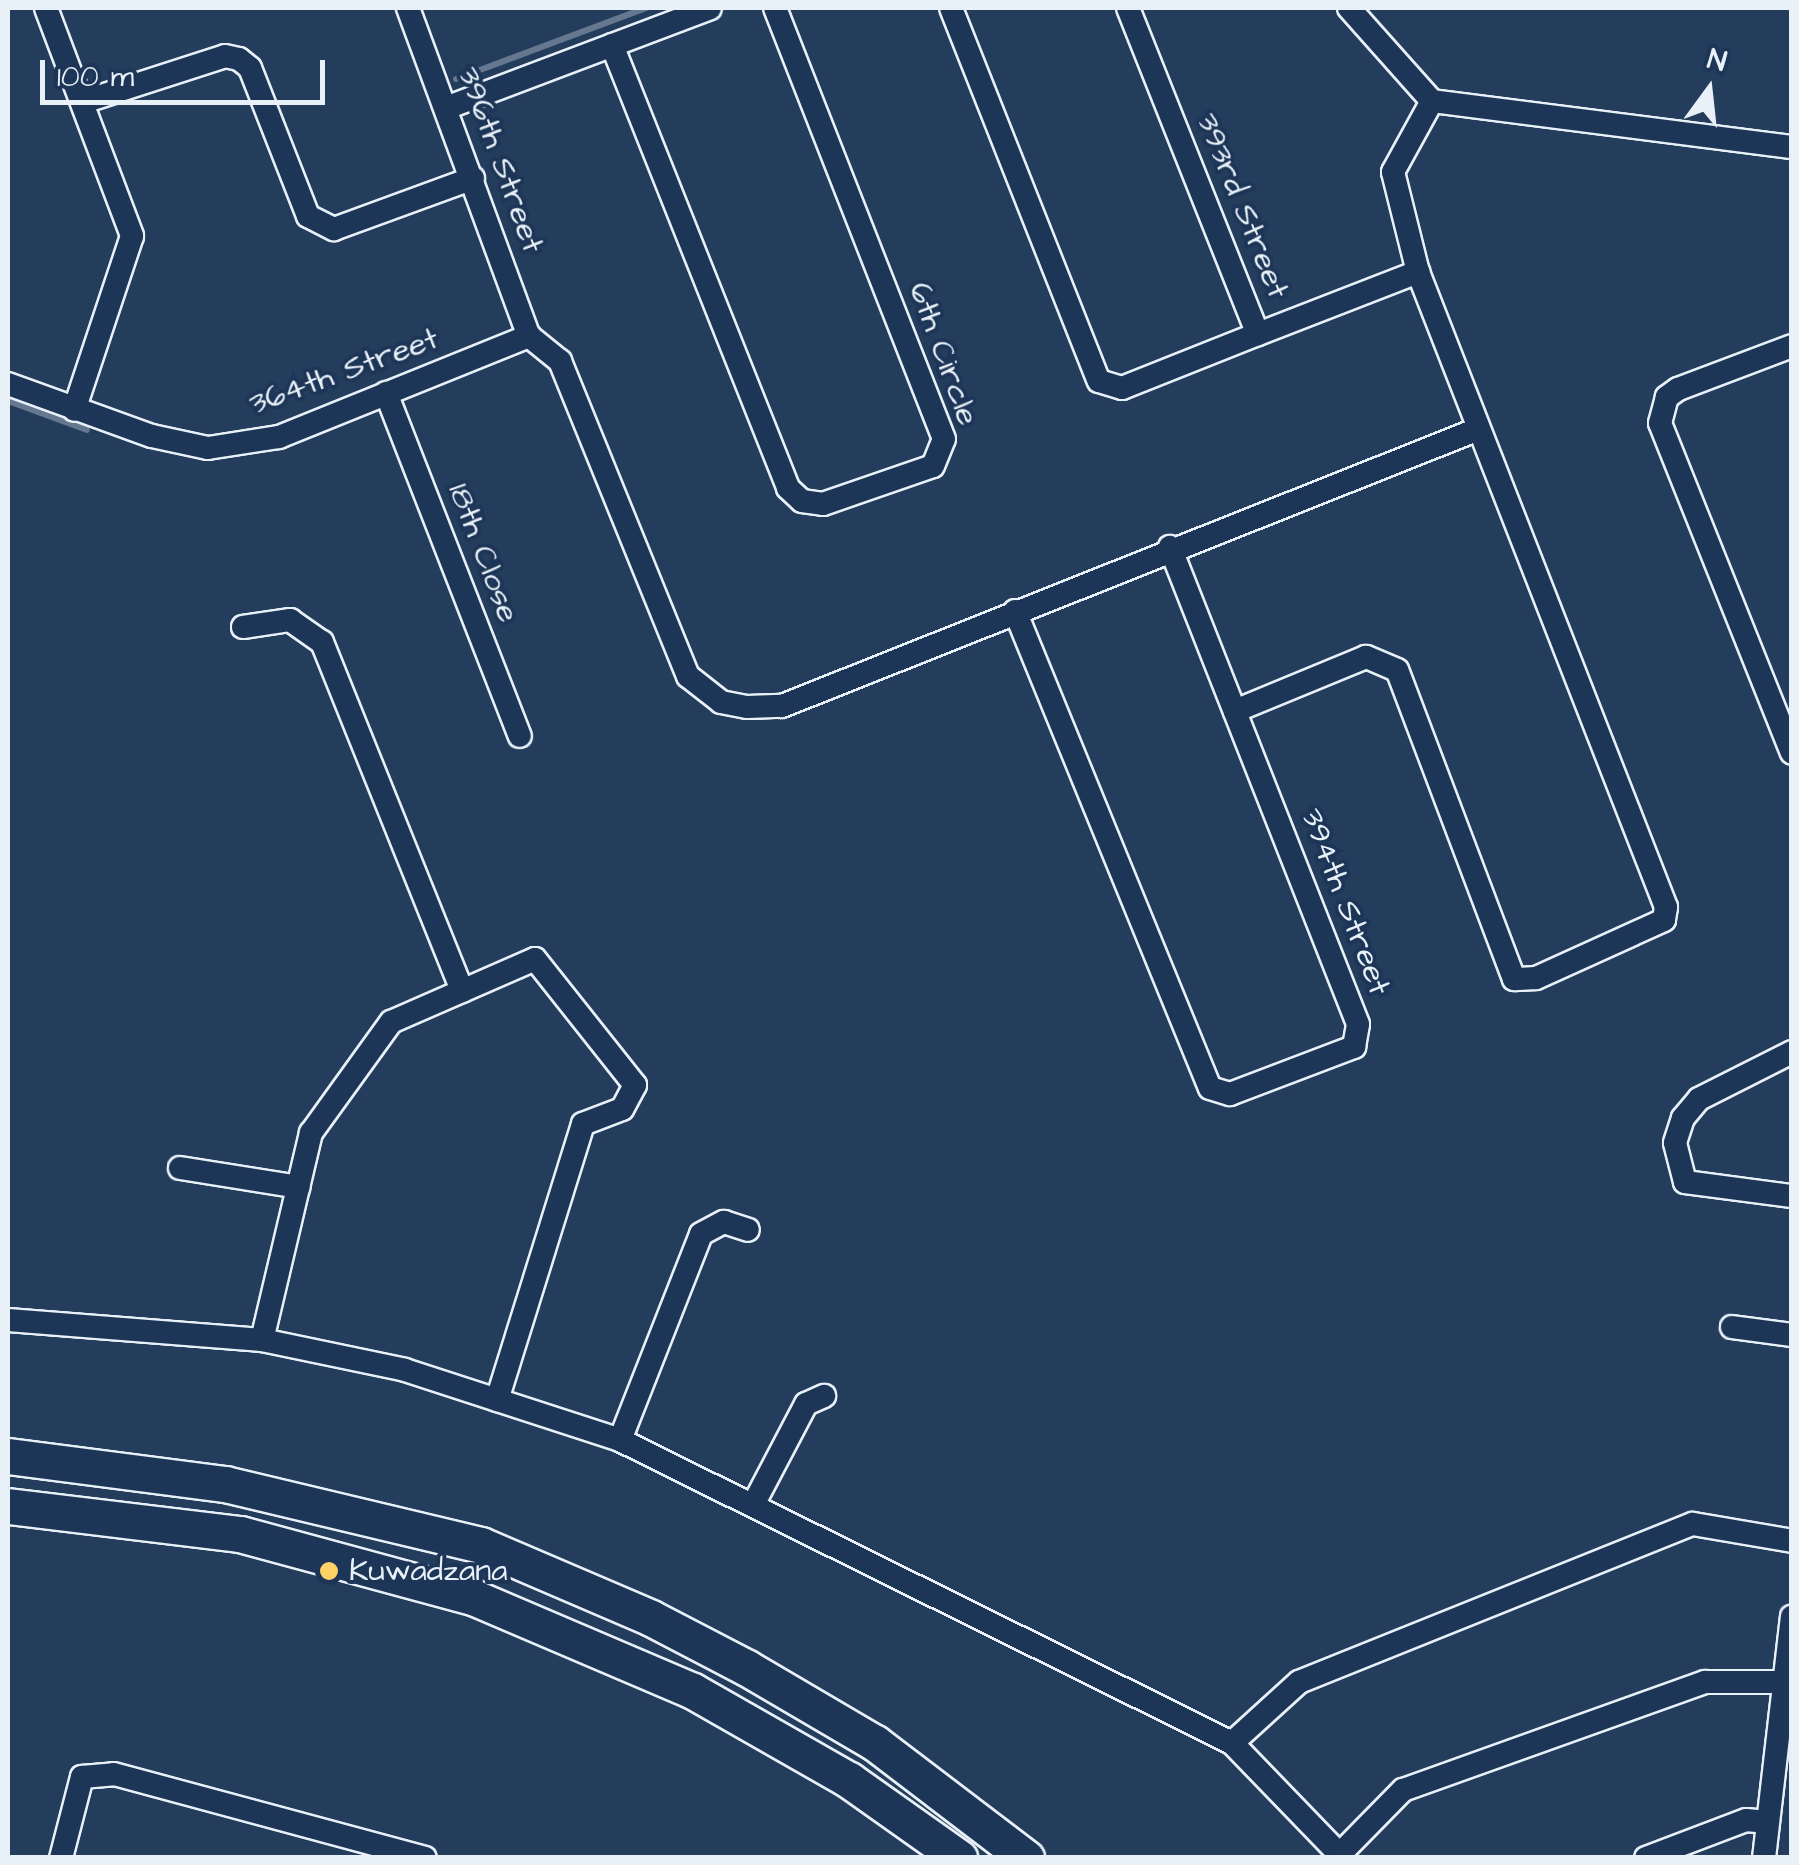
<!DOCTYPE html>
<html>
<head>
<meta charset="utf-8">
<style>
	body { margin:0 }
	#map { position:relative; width:1799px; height:1865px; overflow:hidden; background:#253d5d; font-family:"Architects Daughter",sans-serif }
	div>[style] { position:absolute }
	.stream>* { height:6px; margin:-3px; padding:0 3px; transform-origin:3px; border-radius:3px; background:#657890 }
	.roads { filter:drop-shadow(2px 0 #e8f1f8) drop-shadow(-2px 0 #e8f1f8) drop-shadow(0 2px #e8f1f8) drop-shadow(0 -2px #e8f1f8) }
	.minor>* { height:22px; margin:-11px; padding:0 11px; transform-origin:11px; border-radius:11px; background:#1d3557 }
	.highway>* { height:35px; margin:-17.5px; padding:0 17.5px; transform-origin:17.5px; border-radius:17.5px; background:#1d3557 }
	.dots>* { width:28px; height:28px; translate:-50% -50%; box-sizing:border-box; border:5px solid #1d3557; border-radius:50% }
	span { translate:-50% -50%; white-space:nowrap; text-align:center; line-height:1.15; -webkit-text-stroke:8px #1d3557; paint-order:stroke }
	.street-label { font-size:32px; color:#e8f1f8 }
	.poi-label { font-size:32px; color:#e8f1f8 }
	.left { translate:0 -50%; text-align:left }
	.frame { position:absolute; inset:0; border:10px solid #e8f1f8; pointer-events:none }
	.north { position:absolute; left:1659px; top:40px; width:100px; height:100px; -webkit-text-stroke:8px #1d3557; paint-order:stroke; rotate:15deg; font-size:28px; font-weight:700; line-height:40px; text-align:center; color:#e8f1f8 }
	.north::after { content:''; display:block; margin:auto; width:35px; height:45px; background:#e8f1f8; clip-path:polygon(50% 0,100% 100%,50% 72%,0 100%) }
	.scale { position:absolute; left:40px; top:60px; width:285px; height:45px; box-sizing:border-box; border:5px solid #e8f1f8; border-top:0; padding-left:12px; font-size:30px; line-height:35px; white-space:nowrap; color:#e8f1f8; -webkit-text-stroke:8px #1d3557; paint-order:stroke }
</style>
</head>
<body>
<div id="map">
	<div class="stream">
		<div style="left:456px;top:79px;width:203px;rotate:-20.5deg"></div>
		<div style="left:8px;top:401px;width:84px;rotate:20.2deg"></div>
	</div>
	<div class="roads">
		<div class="minor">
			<div style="left:46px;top:8px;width:244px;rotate:69.3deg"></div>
			<div style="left:132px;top:236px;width:183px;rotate:108.4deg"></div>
			<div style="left:408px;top:8px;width:350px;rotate:69.8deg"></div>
			<div style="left:951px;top:8px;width:401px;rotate:68.4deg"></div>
			<div style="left:1099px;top:381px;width:24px;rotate:17deg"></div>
			<div style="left:1122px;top:388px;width:146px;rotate:-21.7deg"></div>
			<div style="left:1128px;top:8px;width:351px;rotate:68.3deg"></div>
			<div style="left:1258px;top:334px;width:172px;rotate:-21.2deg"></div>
			<div style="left:1418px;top:272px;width:682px;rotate:68.67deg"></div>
			<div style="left:1666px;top:907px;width:13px;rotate:99deg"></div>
			<div style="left:1664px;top:920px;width:141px;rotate:155.6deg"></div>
			<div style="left:1536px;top:978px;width:22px;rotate:177deg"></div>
			<div style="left:1514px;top:979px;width:330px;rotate:-110.7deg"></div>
			<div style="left:1397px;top:670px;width:34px;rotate:-157deg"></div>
			<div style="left:1366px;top:657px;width:142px;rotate:157.6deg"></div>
			<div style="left:1349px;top:8px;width:125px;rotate:48.3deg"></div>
			<div style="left:1432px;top:101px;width:81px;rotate:118.8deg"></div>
			<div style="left:1393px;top:172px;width:103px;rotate:76deg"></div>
			<div style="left:612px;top:45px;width:477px;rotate:68.3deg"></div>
			<div style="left:788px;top:488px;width:19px;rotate:43deg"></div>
			<div style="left:802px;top:501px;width:21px;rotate:8deg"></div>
			<div style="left:823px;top:504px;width:116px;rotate:-19.1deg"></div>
			<div style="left:933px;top:466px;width:29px;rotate:-68deg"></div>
			<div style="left:944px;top:439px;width:463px;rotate:-111.4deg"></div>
			<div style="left:1432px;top:101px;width:363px;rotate:7.3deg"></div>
			<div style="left:83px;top:102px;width:149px;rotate:-17.9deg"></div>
			<div style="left:225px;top:56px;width:14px;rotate:12deg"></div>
			<div style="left:239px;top:59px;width:14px;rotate:39deg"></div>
			<div style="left:250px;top:68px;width:159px;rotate:68.6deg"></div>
			<div style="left:308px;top:216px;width:29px;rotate:27deg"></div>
			<div style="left:334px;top:229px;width:148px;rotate:-20.1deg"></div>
			<div style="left:446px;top:108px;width:282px;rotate:-20.7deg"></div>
			<div style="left:529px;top:336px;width:40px;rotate:39deg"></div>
			<div style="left:560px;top:361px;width:340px;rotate:67.9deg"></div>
			<div style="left:688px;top:676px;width:42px;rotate:38.2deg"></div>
			<div style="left:721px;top:702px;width:26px;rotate:11deg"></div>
			<div style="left:747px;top:707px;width:35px;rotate:-2deg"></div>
			<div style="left:782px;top:706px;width:747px;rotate:-21.69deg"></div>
			<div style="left:1792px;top:346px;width:122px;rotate:159.3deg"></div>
			<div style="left:1678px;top:389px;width:14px;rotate:144deg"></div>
			<div style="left:1667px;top:397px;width:27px;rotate:105deg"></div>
			<div style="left:1660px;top:423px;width:355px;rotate:68.2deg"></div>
			<div style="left:8px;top:384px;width:153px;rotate:19.9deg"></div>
			<div style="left:152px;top:436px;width:57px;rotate:12.1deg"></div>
			<div style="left:208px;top:448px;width:72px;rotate:-8.8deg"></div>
			<div style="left:279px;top:437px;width:270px;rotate:-22deg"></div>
			<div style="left:386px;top:393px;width:368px;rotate:68.7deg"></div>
			<div style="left:1015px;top:611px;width:515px;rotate:67.77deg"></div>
			<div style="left:1210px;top:1088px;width:21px;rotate:17deg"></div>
			<div style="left:1230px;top:1094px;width:133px;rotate:-20.8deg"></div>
			<div style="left:1354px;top:1047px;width:23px;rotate:-80deg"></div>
			<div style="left:1358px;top:1024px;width:513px;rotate:-111.51deg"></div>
			<div style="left:243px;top:627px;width:48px;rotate:-8.5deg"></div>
			<div style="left:290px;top:620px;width:39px;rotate:35deg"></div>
			<div style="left:322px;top:642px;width:376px;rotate:68.1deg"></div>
			<div style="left:1792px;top:1052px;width:104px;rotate:153.2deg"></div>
			<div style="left:1699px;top:1099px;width:25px;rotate:130deg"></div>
			<div style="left:1683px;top:1118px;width:26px;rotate:108deg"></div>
			<div style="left:1675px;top:1143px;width:40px;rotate:75.6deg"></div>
			<div style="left:1685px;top:1182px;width:108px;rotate:7.5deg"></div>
			<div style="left:180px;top:1168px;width:120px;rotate:9.1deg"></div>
			<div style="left:8px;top:1320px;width:255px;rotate:4.5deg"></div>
			<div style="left:262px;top:1340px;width:146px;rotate:11.8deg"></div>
			<div style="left:405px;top:1370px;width:226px;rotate:18deg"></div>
			<div style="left:620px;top:1440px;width:683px;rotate:26.34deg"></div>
			<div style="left:1232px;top:1743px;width:160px;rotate:46deg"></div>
			<div style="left:1732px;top:1327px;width:61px;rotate:7.6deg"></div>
			<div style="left:262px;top:1340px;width:213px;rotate:-76.7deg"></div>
			<div style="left:311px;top:1133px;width:137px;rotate:-54.2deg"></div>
			<div style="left:391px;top:1022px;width:157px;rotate:-23.6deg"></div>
			<div style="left:535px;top:959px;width:161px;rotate:51.6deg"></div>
			<div style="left:635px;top:1085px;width:27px;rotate:118deg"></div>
			<div style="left:622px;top:1109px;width:42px;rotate:159deg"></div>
			<div style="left:583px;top:1124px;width:289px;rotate:107.3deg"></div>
			<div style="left:620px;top:1440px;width:221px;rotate:-68.5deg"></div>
			<div style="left:701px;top:1234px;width:26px;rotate:-28deg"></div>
			<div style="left:724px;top:1222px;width:25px;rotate:18deg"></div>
			<div style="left:753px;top:1505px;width:114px;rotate:-62.3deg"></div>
			<div style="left:806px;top:1404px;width:20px;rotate:-24deg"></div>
			<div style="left:1232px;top:1743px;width:91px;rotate:-42.3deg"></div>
			<div style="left:1299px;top:1682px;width:424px;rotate:-21.9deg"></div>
			<div style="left:1693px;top:1524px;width:100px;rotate:9.7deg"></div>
			<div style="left:1340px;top:1854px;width:90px;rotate:-45.5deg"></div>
			<div style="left:1403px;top:1790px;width:321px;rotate:-19.7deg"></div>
			<div style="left:1705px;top:1682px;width:79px"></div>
			<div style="left:61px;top:1858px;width:84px;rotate:-75.5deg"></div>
			<div style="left:82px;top:1777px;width:32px;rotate:-5deg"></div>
			<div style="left:114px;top:1774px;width:322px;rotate:15.1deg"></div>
			<div style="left:1646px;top:1858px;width:107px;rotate:-20.8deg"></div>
			<div style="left:1746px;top:1820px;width:22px;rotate:5deg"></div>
			<div style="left:1764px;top:1858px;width:243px;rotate:-83.4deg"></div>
		</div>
		<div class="highway">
			<div style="left:8px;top:1456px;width:219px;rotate:7.4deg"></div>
			<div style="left:225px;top:1484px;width:263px;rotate:13.4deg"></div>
			<div style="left:481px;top:1545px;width:185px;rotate:23.2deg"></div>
			<div style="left:651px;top:1618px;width:108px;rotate:27.5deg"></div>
			<div style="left:747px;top:1668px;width:148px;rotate:30.4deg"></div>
			<div style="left:875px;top:1743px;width:190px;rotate:37.3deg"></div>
			<div style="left:8px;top:1506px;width:234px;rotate:6.9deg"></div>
			<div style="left:240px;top:1534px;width:244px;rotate:15.2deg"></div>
			<div style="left:475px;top:1598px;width:237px;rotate:23.1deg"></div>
			<div style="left:693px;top:1691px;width:180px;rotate:29.7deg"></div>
			<div style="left:849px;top:1780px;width:135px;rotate:35.3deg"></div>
		</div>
	</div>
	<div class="dots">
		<div style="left:329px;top:1571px;background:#ffd166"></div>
	</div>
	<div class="street-label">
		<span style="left:500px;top:160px;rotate:70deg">396th Street</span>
		<span style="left:1242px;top:206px;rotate:68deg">393rd Street</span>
		<span style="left:943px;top:354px;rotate:70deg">6th Circle</span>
		<span style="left:344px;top:372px;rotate:-20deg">364th Street</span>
		<span style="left:483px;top:553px;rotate:69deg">18th Close</span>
		<span style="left:1345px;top:902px;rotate:69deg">394th Street</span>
	</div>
	<div class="poi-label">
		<span class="left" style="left:349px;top:1571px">Kuwadzana</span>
	</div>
	<div class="frame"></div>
	<div class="north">N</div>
	<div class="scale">100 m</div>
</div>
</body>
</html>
